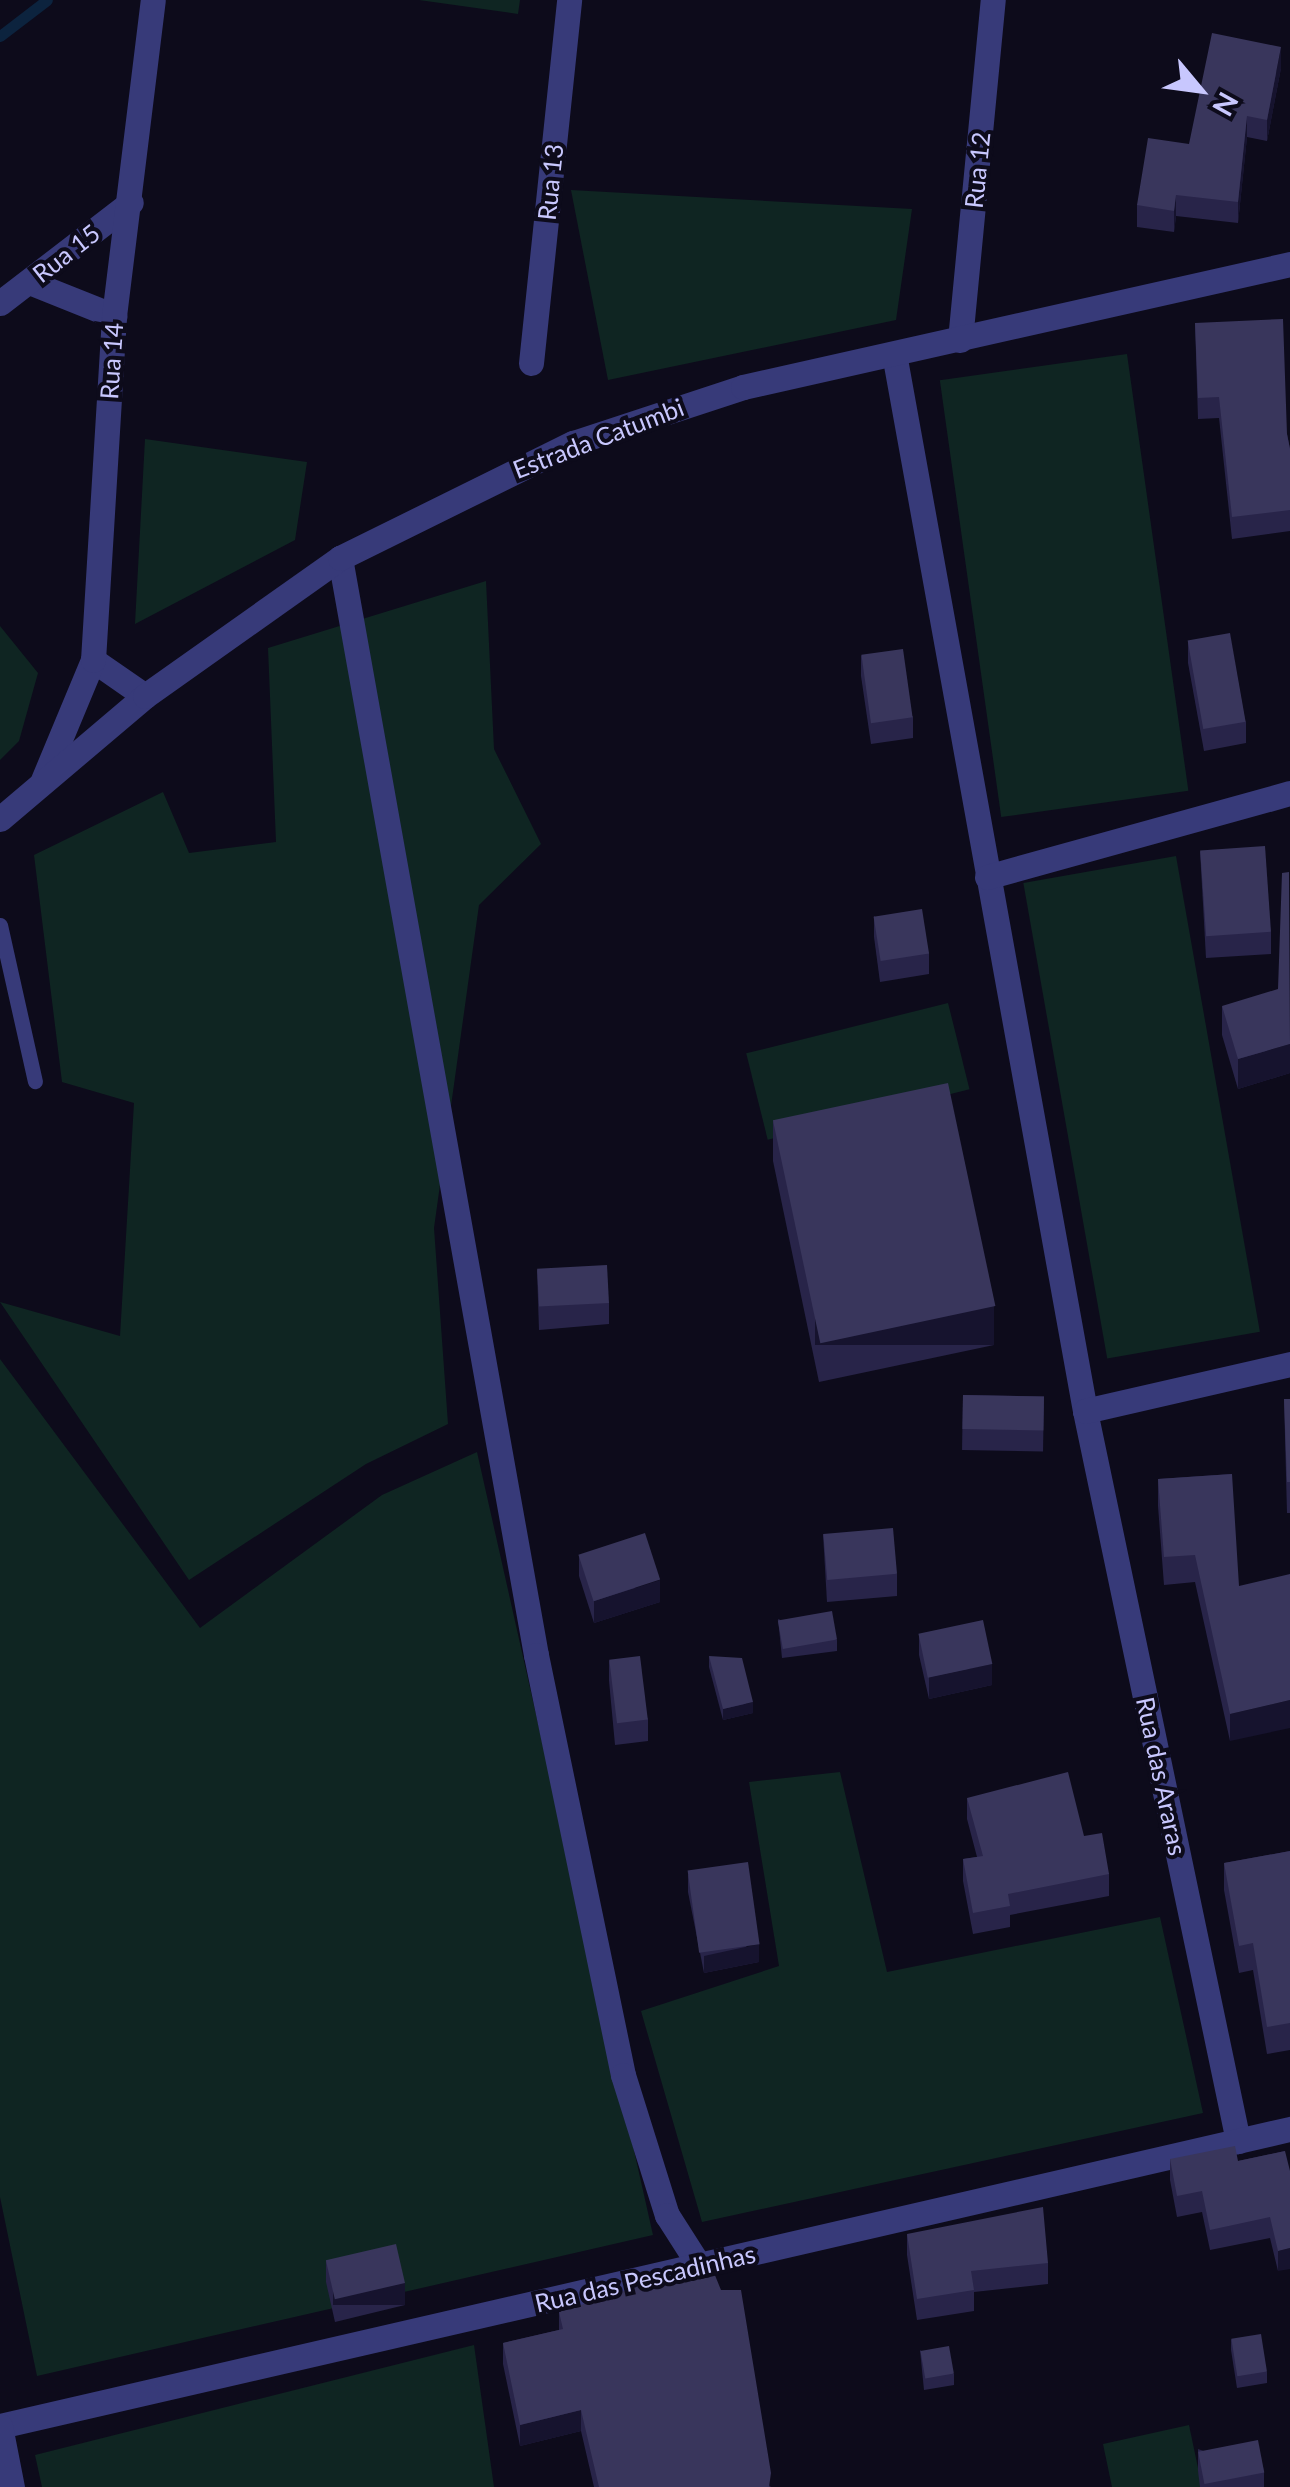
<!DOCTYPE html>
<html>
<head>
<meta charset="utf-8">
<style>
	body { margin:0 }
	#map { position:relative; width:1290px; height:2487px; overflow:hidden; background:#0d0b1b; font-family:Lato,sans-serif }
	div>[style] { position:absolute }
	.green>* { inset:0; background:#0f2522; transform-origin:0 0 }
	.stream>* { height:11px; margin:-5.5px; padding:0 5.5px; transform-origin:5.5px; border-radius:5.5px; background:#0c233e }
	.lane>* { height:15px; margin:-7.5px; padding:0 7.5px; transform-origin:7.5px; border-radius:7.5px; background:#373a79 }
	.street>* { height:25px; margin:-12.5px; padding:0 12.5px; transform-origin:12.5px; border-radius:12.5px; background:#373a79 }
	.wall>* { inset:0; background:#282449; transform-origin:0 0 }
	.shaded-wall>* { inset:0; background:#16132e; transform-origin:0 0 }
	.building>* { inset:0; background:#39365c; transform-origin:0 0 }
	span { translate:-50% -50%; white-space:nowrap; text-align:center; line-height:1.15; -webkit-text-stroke:8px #0d0b1b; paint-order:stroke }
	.street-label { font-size:25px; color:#c8c7fe }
	.north { position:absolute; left:1150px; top:40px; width:100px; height:100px; -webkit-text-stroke:8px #0d0b1b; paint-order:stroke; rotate:119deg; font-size:28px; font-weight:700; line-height:40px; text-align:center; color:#c8c7fe }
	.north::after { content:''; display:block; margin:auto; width:35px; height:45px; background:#c8c7fe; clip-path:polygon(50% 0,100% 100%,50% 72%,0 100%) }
</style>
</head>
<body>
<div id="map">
	<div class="green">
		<div style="clip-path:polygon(419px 0,520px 0,518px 14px)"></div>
		<div style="clip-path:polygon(571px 190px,912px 209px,896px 320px,608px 380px)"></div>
		<div style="left:1127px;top:354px;width:441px;height:189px;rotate:82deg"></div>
		<div style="clip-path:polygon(145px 439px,307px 462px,295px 540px,135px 624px)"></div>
		<div style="clip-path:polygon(486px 581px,494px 749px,541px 844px,479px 905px,434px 1228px,448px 1424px,366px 1464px,189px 1580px,0 1302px,120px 1336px,134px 1103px,62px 1082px,34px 855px,163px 792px,189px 853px,276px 842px,268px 648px)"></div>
		<div style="clip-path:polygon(0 626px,38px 673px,19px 741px,0 760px)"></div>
		<div style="left:1176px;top:856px;width:483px;height:155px;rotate:80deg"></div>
		<div style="left:948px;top:1003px;width:89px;height:208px;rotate:76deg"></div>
		<div style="clip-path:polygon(0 1359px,200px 1628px,382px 1495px,477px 1452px,653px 2235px,37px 2376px,0 2197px)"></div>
		<div style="clip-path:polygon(840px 1772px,887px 1972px,1160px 1917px,1203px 2113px,702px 2222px,641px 2011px,779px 1966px,749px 1782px)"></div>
		<div style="clip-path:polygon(474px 2345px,494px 2487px,42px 2487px,35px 2455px)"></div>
		<div style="clip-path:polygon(1189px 2425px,1202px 2487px,1112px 2487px,1103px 2444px)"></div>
	</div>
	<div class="stream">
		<div style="left:0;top:36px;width:59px;rotate:-37.5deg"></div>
	</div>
	<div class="lane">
		<div style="left:0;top:925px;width:160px;rotate:77.4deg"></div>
	</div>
	<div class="street">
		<div style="left:29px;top:282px;width:92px;rotate:21.8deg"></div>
		<div style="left:0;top:303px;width:165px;rotate:-37.6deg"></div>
		<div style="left:960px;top:340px;width:342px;rotate:-84.5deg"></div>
		<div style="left:895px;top:359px;width:1069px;rotate:79.76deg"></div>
		<div style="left:1085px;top:1411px;width:746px;rotate:78.16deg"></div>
		<div style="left:531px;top:363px;width:365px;rotate:-84deg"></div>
		<div style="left:340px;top:558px;width:1114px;rotate:79.87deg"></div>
		<div style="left:536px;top:1655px;width:429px;rotate:78.3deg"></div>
		<div style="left:623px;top:2075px;width:147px;rotate:72.6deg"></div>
		<div style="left:667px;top:2215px;width:59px;rotate:57.4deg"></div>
		<div style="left:93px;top:660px;width:63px;rotate:34.7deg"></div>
		<div style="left:43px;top:780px;width:130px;rotate:-67.4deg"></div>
		<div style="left:93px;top:660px;width:345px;rotate:-86.5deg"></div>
		<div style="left:114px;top:316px;width:318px;rotate:-83deg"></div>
		<div style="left:0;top:819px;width:190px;rotate:-40.3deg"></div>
		<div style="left:145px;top:696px;width:239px;rotate:-35.3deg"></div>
		<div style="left:340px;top:558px;width:260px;rotate:-26.3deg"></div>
		<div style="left:573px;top:443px;width:179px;rotate:-18.2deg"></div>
		<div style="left:743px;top:387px;width:561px;rotate:-12.67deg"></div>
		<div style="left:987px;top:877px;width:314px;rotate:-15.5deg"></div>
		<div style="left:1085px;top:1411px;width:210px;rotate:-12.9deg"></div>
		<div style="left:0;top:2426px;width:1324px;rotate:-12.97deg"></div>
		<div style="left:0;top:2426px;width:62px;rotate:78.9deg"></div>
	</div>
	<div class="wall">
		<div style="clip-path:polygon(1281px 68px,1267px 141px,1247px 137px,1238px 223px,1176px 216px,1174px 232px,1137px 227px,1137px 205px,1189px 144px)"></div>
		<div style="clip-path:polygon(1195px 323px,1287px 434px,1290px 449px,1290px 531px,1232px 539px,1219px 418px,1198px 419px)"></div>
		<div style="clip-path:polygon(1188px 641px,1246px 722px,1246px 743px,1204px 751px,1188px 663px)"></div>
		<div style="clip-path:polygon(861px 655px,913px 717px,913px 738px,871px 744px,861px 676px)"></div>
		<div style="clip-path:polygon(1200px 851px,1271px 932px,1271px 954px,1206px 958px)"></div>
		<div style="clip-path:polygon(874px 916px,929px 953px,929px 974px,880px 982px,874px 937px)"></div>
		<div style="clip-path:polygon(1222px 1006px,1290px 1073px,1238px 1089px,1222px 1035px)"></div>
		<div style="clip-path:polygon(773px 1121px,994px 1345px,819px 1382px,773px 1161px)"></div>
		<div style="clip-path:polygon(537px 1270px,609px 1303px,609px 1324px,539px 1330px)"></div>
		<div style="left:963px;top:1395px;width:81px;height:55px;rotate:1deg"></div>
		<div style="clip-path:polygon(1284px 1399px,1290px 1399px,1290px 1513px,1287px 1513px)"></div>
		<div style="clip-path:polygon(1232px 1474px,1230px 1741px,1195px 1582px,1164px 1585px,1158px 1506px,1158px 1479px)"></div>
		<div style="clip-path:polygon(823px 1534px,897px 1574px,897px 1596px,827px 1602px)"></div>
		<div style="clip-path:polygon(579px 1555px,660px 1602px,594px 1623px,579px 1576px)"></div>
		<div style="clip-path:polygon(778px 1619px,837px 1640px,837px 1651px,782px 1658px)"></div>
		<div style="clip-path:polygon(919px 1634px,992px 1685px,929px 1699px,919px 1655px)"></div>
		<div style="clip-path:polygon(709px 1656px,753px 1713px,723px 1720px,709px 1667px)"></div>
		<div style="clip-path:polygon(609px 1660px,648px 1719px,648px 1741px,615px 1745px,609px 1681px)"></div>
		<div style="clip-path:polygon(967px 1798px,1084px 1836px,1109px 1874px,1109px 1896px,1010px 1915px,1010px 1927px,973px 1934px,963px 1881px,963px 1859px,977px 1857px,967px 1819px)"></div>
		<div style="clip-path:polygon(1290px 1851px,1290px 2050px,1267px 2054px,1253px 1970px,1239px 1973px,1224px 1890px,1224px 1863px)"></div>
		<div style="clip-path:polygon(688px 1874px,759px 1962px,704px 1973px,688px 1892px)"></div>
		<div style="clip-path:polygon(1285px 2151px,1278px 2271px,1270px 2238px,1210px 2250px,1202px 2212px,1177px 2217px,1170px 2180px,1170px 2159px,1238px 2161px)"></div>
		<div style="clip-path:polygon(907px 2234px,1048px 2263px,1048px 2284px,974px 2292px,974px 2311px,917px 2320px,907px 2255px)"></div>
		<div style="clip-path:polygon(326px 2261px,405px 2305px,335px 2322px,326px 2282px)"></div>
		<div style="clip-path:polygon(559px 2312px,771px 2487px,594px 2487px,581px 2431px,520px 2446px,503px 2364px,503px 2343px,559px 2330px)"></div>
		<div style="clip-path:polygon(1231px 2339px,1267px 2372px,1267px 2383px,1237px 2388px,1231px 2350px)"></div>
		<div style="clip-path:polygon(920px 2350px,954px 2374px,954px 2385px,924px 2390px)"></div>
		<div style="clip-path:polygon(1198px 2449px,1264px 2472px,1264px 2487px,1200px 2487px,1198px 2471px)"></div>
	</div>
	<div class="shaded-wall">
		<div style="clip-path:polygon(1281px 47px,1281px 68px,1267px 141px,1267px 120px)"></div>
		<div style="clip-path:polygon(1247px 116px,1247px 137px,1238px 223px,1238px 202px)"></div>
		<div style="clip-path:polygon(1176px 195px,1176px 216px,1174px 232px,1174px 211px)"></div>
		<div style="clip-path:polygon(1290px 1044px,1290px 1073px,1238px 1089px,1238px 1059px)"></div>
		<div style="left:994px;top:1306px;width:39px;height:179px;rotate:90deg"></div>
		<div style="clip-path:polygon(660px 1580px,660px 1602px,594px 1623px,594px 1601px)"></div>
		<div style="clip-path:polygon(992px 1664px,992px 1685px,929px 1699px,929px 1677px)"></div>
		<div style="clip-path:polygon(1290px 1700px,1290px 1728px,1230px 1741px,1230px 1714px)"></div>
		<div style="clip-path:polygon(753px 1702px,753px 1713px,723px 1720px,723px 1709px)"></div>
		<div style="clip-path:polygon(759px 1944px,759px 1962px,704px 1973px,704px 1956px)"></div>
		<div style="clip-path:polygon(1290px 2248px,1290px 2269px,1278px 2271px,1278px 2251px)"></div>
		<div style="left:405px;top:2283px;width:22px;height:72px;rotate:90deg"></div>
		<div style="clip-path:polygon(581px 2410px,581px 2431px,520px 2446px,520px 2425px)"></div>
	</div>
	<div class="building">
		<div style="clip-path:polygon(1212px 33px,1281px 47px,1267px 120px,1247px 116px,1238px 202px,1176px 195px,1174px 211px,1137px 205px,1148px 138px,1189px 144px)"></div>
		<div style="clip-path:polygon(1283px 319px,1287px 434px,1290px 449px,1290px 510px,1232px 517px,1219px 397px,1198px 398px,1195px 323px)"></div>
		<div style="left:1230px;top:633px;width:90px;height:43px;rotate:80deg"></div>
		<div style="left:903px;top:649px;width:69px;height:42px;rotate:82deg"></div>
		<div style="left:1265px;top:846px;width:86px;height:65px;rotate:86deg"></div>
		<div style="clip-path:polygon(1289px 872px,1290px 1044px,1238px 1059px,1222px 1006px,1278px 989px,1282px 873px)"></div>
		<div style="left:922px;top:909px;width:45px;height:49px;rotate:81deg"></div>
		<div style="left:948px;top:1083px;width:228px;height:179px;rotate:78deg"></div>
		<div style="left:607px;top:1265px;width:38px;height:70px;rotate:87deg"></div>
		<div style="left:963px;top:1395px;width:81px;height:34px;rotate:1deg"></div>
		<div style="clip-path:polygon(1284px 1399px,1290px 1399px,1290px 1482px,1287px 1482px)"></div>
		<div style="clip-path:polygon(1232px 1474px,1239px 1586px,1290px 1574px,1290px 1700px,1230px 1714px,1195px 1555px,1164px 1557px,1158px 1479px)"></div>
		<div style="left:893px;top:1528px;width:46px;height:70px;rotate:85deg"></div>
		<div style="left:645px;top:1533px;width:49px;height:70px;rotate:72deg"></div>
		<div style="left:832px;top:1611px;width:29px;height:55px;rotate:80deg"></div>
		<div style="left:983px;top:1620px;width:45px;height:66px;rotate:78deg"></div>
		<div style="left:640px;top:1656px;width:64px;height:31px;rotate:83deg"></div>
		<div style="clip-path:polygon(709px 1656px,742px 1658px,753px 1702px,723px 1709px)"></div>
		<div style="clip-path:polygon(1068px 1772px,1084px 1836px,1102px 1833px,1109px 1874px,1008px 1894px,1010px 1906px,973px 1913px,963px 1859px,983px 1856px,967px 1798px)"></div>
		<div style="clip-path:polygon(1290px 1851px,1290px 2023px,1267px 2027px,1253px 1943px,1239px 1946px,1224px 1863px)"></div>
		<div style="left:748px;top:1862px;width:83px;height:61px;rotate:82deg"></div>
		<div style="clip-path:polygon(1235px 2146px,1238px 2161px,1285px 2151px,1290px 2171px,1290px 2248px,1278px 2251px,1270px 2217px,1210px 2230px,1202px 2191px,1177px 2196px,1170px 2159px)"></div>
		<div style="clip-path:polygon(1043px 2207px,1048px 2263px,971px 2271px,974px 2290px,917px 2299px,907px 2234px)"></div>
		<div style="left:396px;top:2244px;width:40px;height:72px;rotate:77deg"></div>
		<div style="clip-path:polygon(710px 2263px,721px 2290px,741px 2290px,771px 2473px,769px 2487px,599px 2487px,581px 2410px,520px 2425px,503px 2343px,563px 2329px,559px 2312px)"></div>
		<div style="left:1261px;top:2334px;width:38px;height:30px;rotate:81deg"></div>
		<div style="left:949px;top:2346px;width:28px;height:29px;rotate:80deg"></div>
		<div style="left:1258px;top:2440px;width:33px;height:61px;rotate:79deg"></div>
	</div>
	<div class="street-label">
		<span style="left:977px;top:170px;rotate:-84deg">Rua 12</span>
		<span style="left:550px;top:182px;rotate:-84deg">Rua 13</span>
		<span style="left:66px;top:253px;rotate:-38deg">Rua 15</span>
		<span style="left:111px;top:361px;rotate:-86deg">Rua 14</span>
		<span style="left:598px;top:438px;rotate:-21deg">Estrada Catumbi</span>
		<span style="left:1162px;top:1776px;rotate:78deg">Rua das Araras</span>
		<span style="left:645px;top:2278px;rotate:-13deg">Rua das Pescadinhas</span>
	</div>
	<div class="north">N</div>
</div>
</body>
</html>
